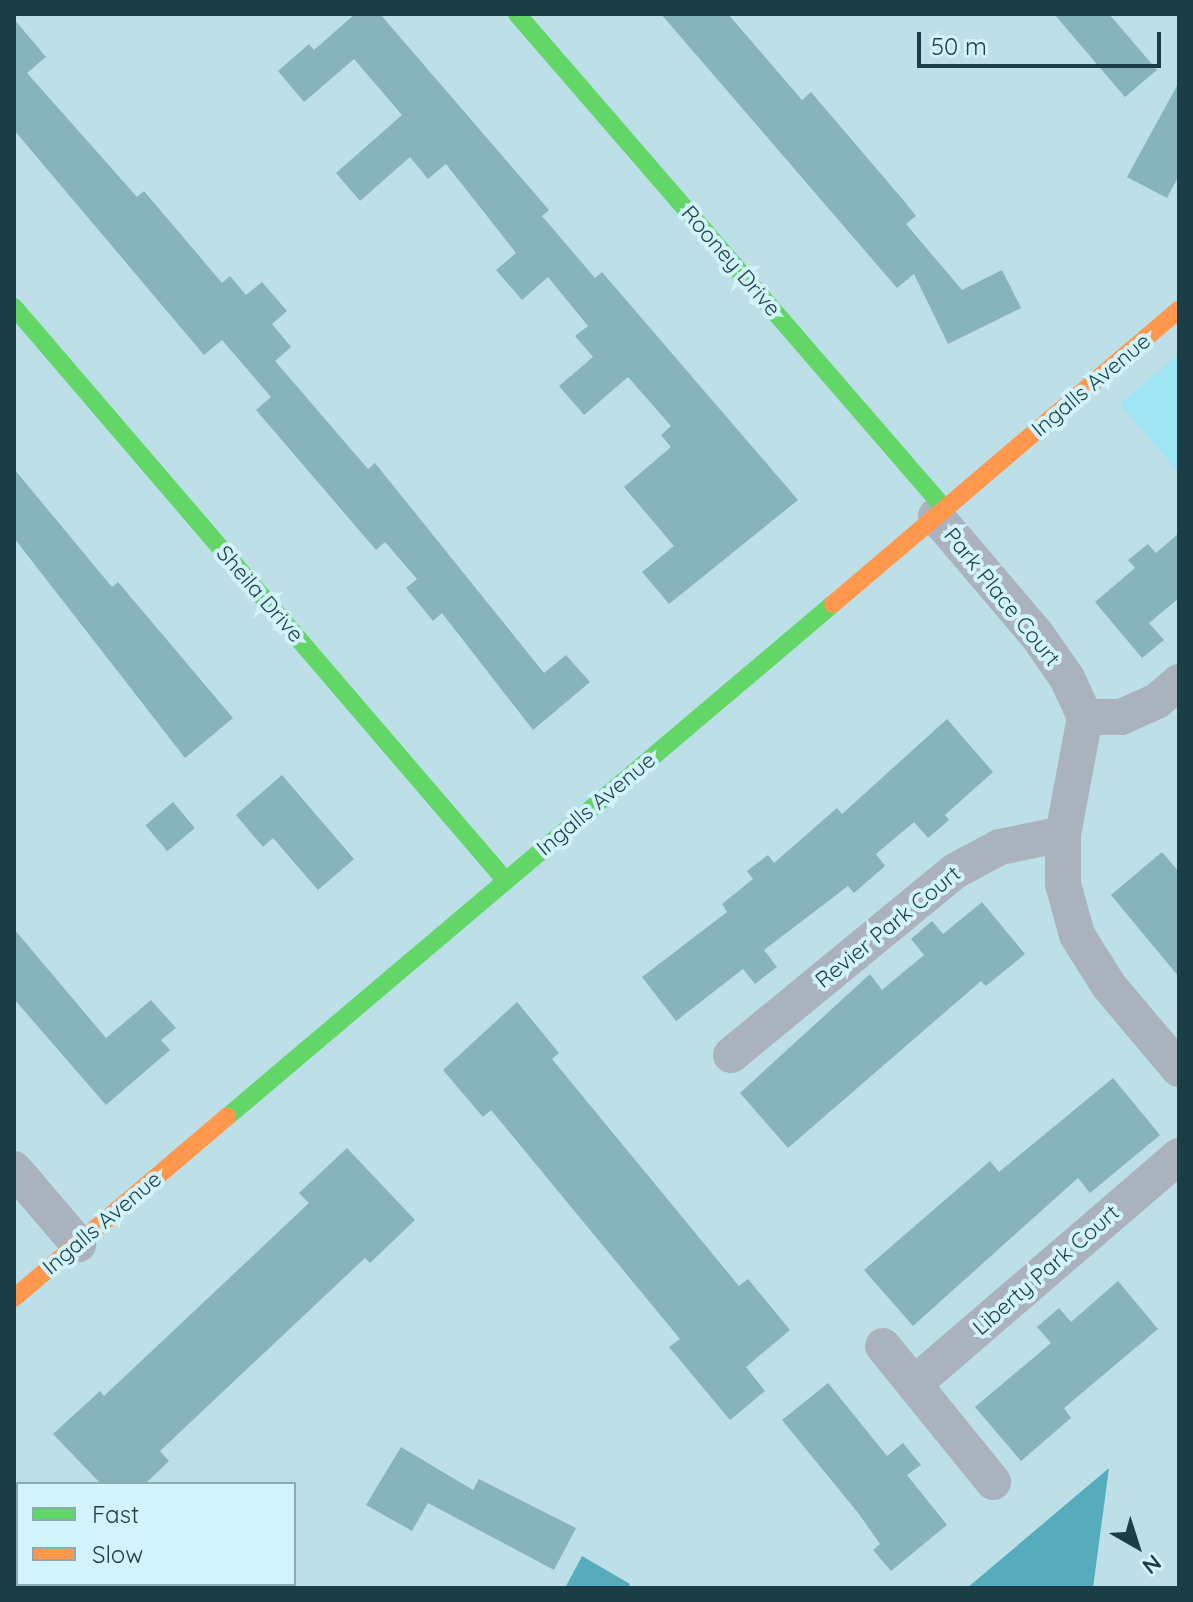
<!DOCTYPE html>
<html>
<head>
<meta charset="utf-8">
<style>
	body { margin:0 }
	#map { position:relative; width:1193px; height:1602px; overflow:hidden; background:#bde0e8; font-family:Quicksand,sans-serif }
	div>[style] { position:absolute }
	.built>* { inset:0; background:#a0e5f4 }
	.water>* { inset:0; background:#57acbc }
	.building>* { inset:0; background:#87b3bc; transform-origin:0 0 }
	.street>* { height:36px; margin:-18px; padding:0 18px; transform-origin:18px; border-radius:18px; background:#aab2be }
	.fast>* { height:18px; margin:-9px; padding:0 9px; transform-origin:9px; border-radius:9px; background:#63d668 }
	.slow>* { height:18px; margin:-9px; padding:0 9px; transform-origin:9px; border-radius:9px; background:#ff974d }
	span { translate:-50% -50%; white-space:nowrap; text-align:center; line-height:1.15; -webkit-text-stroke:8px #d3f3fa; paint-order:stroke }
	.street-label { font-size:22px; color:#1b3e46 }
	.frame { position:absolute; inset:0; border:16px solid #1b3e46; pointer-events:none }
	.legend { position:absolute; left:16px; top:1482px; width:280px; height:104px; box-sizing:border-box; background:#d3f3fa; border:2px solid #89abb2; margin:0; padding:10px 14px; list-style:none; font-size:24px; color:#1b3e46 }
	.legend li { display:flex; align-items:center; gap:16px; height:40px }
	.legend b { width:40px; border:2px solid #89abb2 }
	.north { position:absolute; left:1097px; top:1506px; width:80px; height:80px; -webkit-text-stroke:6px #d3f3fa; paint-order:stroke; rotate:141deg; font-size:22px; font-weight:700; line-height:32px; text-align:center; color:#1b3e46 }
	.north::after { content:''; display:block; margin:auto; width:28px; height:36px; background:#1b3e46; clip-path:polygon(50% 0,100% 100%,50% 72%,0 100%) }
	.scale { position:absolute; left:917px; top:32px; width:244px; height:36px; box-sizing:border-box; border:4px solid #1b3e46; border-top:0; padding-left:10px; font-size:24px; line-height:28px; white-space:nowrap; color:#1b3e46; -webkit-text-stroke:6px #d3f3fa; paint-order:stroke }
</style>
</head>
<body>
<div id="map">
	<div class="built">
		<div style="clip-path:polygon(1179px 354px,1179px 473px,1120px 404px)"></div>
	</div>
	<div class="water">
		<div style="clip-path:polygon(1109px 1468px,1093px 1588px,967px 1588px)"></div>
		<div style="clip-path:polygon(582px 1556px,630px 1584px,628px 1588px,565px 1588px)"></div>
	</div>
	<div class="building">
		<div style="clip-path:polygon(355px 14px,380px 14px,549px 210px,542px 216px,595px 278px,602px 272px,798px 500px,669px 604px,642px 572px,674px 546px,624px 487px,671px 447px,661px 435px,671px 426px,628px 377px,584px 415px,559px 386px,593px 357px,575px 336px,588px 326px,548px 277px,522px 300px,496px 270px,516px 253px,446px 164px,428px 179px,410px 157px,360px 201px,336px 173px,402px 115px,354px 59px,304px 102px,278px 71px,309px 44px,314px 50px)"></div>
		<div style="clip-path:polygon(661px 14px,728px 14px,802px 100px,811px 92px,904px 201px,916px 216px,906px 224px,962px 290px,1002px 270px,1021px 308px,948px 344px,914px 274px,897px 288px)"></div>
		<div style="clip-path:polygon(1054px 14px,1109px 14px,1157px 70px,1125px 97px)"></div>
		<div style="clip-path:polygon(14px 19px,46px 57px,27px 73px,137px 197px,144px 191px,222px 283px,230px 276px,246px 295px,262px 282px,287px 311px,272px 324px,291px 347px,275px 361px,368px 469px,375px 463px,544px 673px,566px 655px,590px 682px,533px 730px,442px 613px,433px 621px,406px 588px,417px 579px,385px 542px,376px 550px,256px 410px,271px 397px,222px 340px,204px 355px,14px 130px)"></div>
		<div style="clip-path:polygon(1179px 82px,1179px 175px,1167px 198px,1127px 177px)"></div>
		<div style="clip-path:polygon(14px 469px,112px 587px,118px 582px,233px 718px,185px 758px,14px 538px)"></div>
		<div style="clip-path:polygon(1179px 533px,1179px 598px,1149px 623px,1164px 640px,1142px 658px,1095px 602px,1135px 568px,1128px 560px,1148px 544px,1156px 553px)"></div>
		<div style="clip-path:polygon(947px 719px,993px 772px,945px 815px,949px 820px,928px 838px,914px 822px,876px 854px,885px 866px,854px 893px,848px 886px,764px 950px,777px 967px,755px 984px,743px 969px,676px 1021px,642px 977px,727px 912px,722px 904px,753px 879px,747px 871px,768px 855px,774px 863px,837px 808px,842px 814px)"></div>
		<div style="clip-path:polygon(282px 775px,354px 859px,318px 890px,273px 838px,263px 847px,236px 815px)"></div>
		<div style="left:173px;top:802px;width:34px;height:36px;rotate:50deg"></div>
		<div style="clip-path:polygon(1162px 852px,1179px 872px,1179px 977px,1111px 895px)"></div>
		<div style="clip-path:polygon(982px 902px,1025px 954px,986px 986px,981px 981px,788px 1148px,740px 1093px,870px 974px,882px 990px,924px 955px,911px 939px,932px 921px,943px 934px)"></div>
		<div style="clip-path:polygon(14px 929px,106px 1038px,151px 1000px,176px 1028px,161px 1040px,170px 1050px,106px 1105px,14px 999px)"></div>
		<div style="clip-path:polygon(517px 1002px,559px 1053px,552px 1059px,739px 1286px,748px 1279px,790px 1330px,746px 1367px,765px 1391px,730px 1420px,669px 1347px,680px 1339px,491px 1110px,483px 1117px,443px 1070px)"></div>
		<div style="clip-path:polygon(1113px 1078px,1160px 1135px,1090px 1193px,1078px 1178px,913px 1326px,864px 1270px,990px 1161px,999px 1172px)"></div>
		<div style="clip-path:polygon(347px 1148px,415px 1220px,370px 1263px,365px 1258px,160px 1451px,169px 1461px,145px 1484px,101px 1484px,53px 1434px,100px 1391px,104px 1396px,309px 1203px,299px 1193px)"></div>
		<div style="clip-path:polygon(1118px 1281px,1158px 1329px,1064px 1408px,1071px 1418px,1021px 1461px,975px 1407px,1051px 1343px,1037px 1327px,1059px 1308px,1071px 1322px)"></div>
		<div style="clip-path:polygon(828px 1383px,887px 1456px,903px 1443px,921px 1465px,907px 1475px,947px 1525px,891px 1571px,873px 1550px,880px 1544px,859px 1514px,782px 1420px)"></div>
		<div style="clip-path:polygon(401px 1447px,473px 1490px,479px 1479px,576px 1528px,554px 1570px,428px 1503px,412px 1531px,366px 1505px)"></div>
	</div>
	<div class="street">
		<div style="left:936px;top:516px;width:156px;rotate:49.7deg"></div>
		<div style="left:1037px;top:635px;width:52px;rotate:55.1deg"></div>
		<div style="left:1067px;top:678px;width:43px;rotate:65.2deg"></div>
		<div style="left:1085px;top:717px;width:119px;rotate:100.6deg"></div>
		<div style="left:1063px;top:834px;width:50px;rotate:90deg"></div>
		<div style="left:1063px;top:884px;width:53px;rotate:74.6deg"></div>
		<div style="left:1077px;top:935px;width:60px;rotate:57.9deg"></div>
		<div style="left:1109px;top:986px;width:109px;rotate:49.9deg"></div>
		<div style="left:1085px;top:717px;width:36px"></div>
		<div style="left:1121px;top:717px;width:39px;rotate:-24deg"></div>
		<div style="left:1157px;top:701px;width:29px;rotate:-41deg"></div>
		<div style="left:731px;top:1055px;width:290px;rotate:-39.4deg"></div>
		<div style="left:955px;top:871px;width:51px;rotate:-28.1deg"></div>
		<div style="left:1000px;top:847px;width:64px;rotate:-11.7deg"></div>
		<div style="left:14px;top:1169px;width:99px;rotate:49.5deg"></div>
		<div style="left:883px;top:1346px;width:175px;rotate:51deg"></div>
		<div style="left:914px;top:1384px;width:350px;rotate:-40.7deg"></div>
	</div>
	<div class="fast">
		<div style="left:517px;top:14px;width:654px;rotate:49.15deg"></div>
		<div style="left:14px;top:307px;width:756px;rotate:49.4deg"></div>
		<div style="left:227px;top:1117px;width:794px;rotate:-40.25deg"></div>
	</div>
	<div class="slow">
		<div style="left:833px;top:604px;width:454px;rotate:-40.4deg"></div>
		<div style="left:14px;top:1298px;width:280px;rotate:-40.4deg"></div>
	</div>
	<div class="street-label">
		<span style="left:731px;top:261px;rotate:49deg">Rooney Drive</span>
		<span style="left:1091px;top:385px;rotate:-40deg">Ingalls Avenue</span>
		<span style="left:260px;top:594px;rotate:49deg">Sheila Drive</span>
		<span style="left:1002px;top:597px;rotate:51deg">Park Place Court</span>
		<span style="left:596px;top:804px;rotate:-40deg">Ingalls Avenue</span>
		<span style="left:888px;top:927px;rotate:-39deg">Revier Park Court</span>
		<span style="left:102px;top:1223px;rotate:-40deg">Ingalls Avenue</span>
		<span style="left:1046px;top:1270px;rotate:-41deg">Liberty Park Court</span>
	</div>
	<div class="frame"></div>
	<ul class="legend">
	<li><b style="height:10px;background:#63d668"></b>Fast</li>
	<li><b style="height:10px;background:#ff974d"></b>Slow</li>
	</ul>
	<div class="north">N</div>
	<div class="scale">50 m</div>
</div>
</body>
</html>
